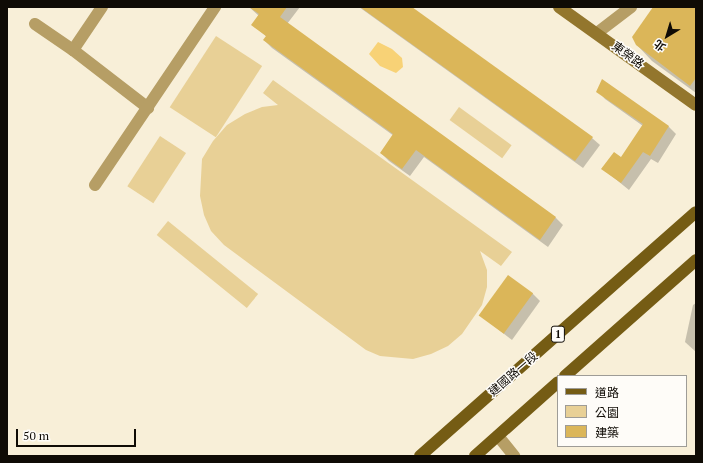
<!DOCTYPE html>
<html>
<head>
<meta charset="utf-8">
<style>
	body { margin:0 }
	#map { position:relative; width:703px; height:463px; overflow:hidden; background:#f8efd8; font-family:"PT Serif","Noto Sans TC",serif }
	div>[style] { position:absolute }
	.green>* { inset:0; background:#e8d096; transform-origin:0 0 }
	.water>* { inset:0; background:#f8d276 }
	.shadow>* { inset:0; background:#0003 }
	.building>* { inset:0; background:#dbb659; transform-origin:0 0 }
	.street>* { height:12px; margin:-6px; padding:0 6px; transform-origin:6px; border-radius:6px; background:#b69e65 }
	.secondary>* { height:12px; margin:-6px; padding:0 6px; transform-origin:6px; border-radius:6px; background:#93762d }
	.primary>* { height:12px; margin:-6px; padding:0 6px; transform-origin:6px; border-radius:6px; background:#755c14 }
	span { translate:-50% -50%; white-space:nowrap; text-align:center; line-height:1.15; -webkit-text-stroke:3px #fefcf8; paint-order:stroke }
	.shield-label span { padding:1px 3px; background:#fefcf8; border:1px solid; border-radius:3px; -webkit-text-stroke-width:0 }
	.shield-label { font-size:11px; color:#0f0b05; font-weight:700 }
	.street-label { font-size:12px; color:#0f0b05 }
	.frame { position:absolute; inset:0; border:8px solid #0f0b05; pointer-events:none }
	.legend { position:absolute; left:557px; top:375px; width:130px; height:72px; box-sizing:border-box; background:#fefcf8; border:1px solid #9e9c97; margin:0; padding:5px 7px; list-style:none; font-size:12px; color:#0f0b05 }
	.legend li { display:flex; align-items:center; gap:8px; height:20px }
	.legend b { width:20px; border:1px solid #9e9c97 }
	.north { position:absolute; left:647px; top:16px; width:40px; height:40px; -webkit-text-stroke:3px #fefcf8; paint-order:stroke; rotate:218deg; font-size:11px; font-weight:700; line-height:16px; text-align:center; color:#0f0b05 }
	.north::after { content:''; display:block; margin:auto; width:14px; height:18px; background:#0f0b05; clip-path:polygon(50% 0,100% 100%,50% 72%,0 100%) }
	.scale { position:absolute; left:16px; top:429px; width:120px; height:18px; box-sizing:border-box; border:2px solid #0f0b05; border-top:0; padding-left:5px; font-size:12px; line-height:14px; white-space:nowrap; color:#0f0b05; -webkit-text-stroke:3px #fefcf8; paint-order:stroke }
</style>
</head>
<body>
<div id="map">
	<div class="green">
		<div style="left:216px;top:36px;width:55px;height:85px;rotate:33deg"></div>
		<div style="clip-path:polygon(273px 80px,512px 252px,501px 266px,480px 251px,487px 270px,487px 287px,482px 305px,462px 334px,448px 346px,431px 354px,413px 359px,380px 356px,366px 350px,224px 245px,211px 231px,204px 215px,200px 196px,202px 159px,213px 141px,227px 125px,245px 114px,262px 107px,278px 105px,263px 93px)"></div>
		<div style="left:459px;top:107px;width:65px;height:16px;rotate:36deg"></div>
		<div style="left:160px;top:136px;width:31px;height:60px;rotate:33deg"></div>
		<div style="left:168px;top:221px;width:116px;height:18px;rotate:39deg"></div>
	</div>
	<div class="water">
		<div style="clip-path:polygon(378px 42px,392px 49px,402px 58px,403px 67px,396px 73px,380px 66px,369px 54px)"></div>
	</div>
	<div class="shadow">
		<div style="clip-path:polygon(249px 7px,300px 7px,287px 24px,556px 218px,563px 225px,548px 247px,424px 157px,410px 176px,389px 161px,381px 153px,394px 136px,272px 48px,264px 40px,267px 37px,253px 25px,259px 16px)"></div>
		<div style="clip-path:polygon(359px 7px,410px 7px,592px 138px,600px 145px,583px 168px)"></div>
		<div style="clip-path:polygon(654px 7px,696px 7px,696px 93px,652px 61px,637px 45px)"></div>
		<div style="clip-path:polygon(598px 91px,668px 126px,676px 134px,658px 163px,651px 159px,629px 190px,603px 169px,621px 159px,643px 126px,605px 99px)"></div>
		<div style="clip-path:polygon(532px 293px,540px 301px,512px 340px,481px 316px)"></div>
		<div style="clip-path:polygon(696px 303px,696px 352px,685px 342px,693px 305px)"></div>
	</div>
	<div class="building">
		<div style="clip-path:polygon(249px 7px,287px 7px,280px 17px,556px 217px,540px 240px,416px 150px,402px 169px,380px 153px,393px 134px,263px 40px,266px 36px,251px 25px,259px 14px)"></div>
		<div style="clip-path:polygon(360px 7px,412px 7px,593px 137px,575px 161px)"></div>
		<div style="clip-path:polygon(653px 7px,696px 7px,696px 78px,690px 86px,636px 45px,632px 37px)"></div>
		<div style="clip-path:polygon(602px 79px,669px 126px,650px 156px,643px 152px,621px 183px,601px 169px,614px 152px,621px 157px,643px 124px,596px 92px)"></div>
		<div style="left:508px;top:275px;width:31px;height:50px;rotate:36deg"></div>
	</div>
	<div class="street">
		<div style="left:102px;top:7px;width:52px;rotate:124deg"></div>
		<div style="left:73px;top:50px;width:95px;rotate:37.7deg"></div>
		<div style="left:35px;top:24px;width:46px;rotate:34.4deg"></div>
		<div style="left:597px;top:33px;width:43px;rotate:-37.4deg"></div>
		<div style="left:95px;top:185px;width:215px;rotate:-56deg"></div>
		<div style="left:498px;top:436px;width:26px;rotate:51deg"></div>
	</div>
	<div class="secondary">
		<div style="left:559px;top:7px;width:168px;rotate:35.6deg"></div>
	</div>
	<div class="primary">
		<div style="left:565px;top:376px;width:175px;rotate:-41.5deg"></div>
		<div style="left:420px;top:456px;width:368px;rotate:-41.5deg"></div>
		<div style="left:475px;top:456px;width:111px;rotate:-41.7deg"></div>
	</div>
	<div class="shield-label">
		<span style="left:558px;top:334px">1</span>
	</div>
	<div class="street-label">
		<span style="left:628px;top:55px;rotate:36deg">東榮路</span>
		<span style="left:513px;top:374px;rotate:-41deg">建國路一段</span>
	</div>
	<div class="frame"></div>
	<ul class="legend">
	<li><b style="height:5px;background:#755c14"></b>道路</li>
	<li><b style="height:11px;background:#e8d096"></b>公園</li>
	<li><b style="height:11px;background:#dbb659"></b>建築</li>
	</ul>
	<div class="north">北</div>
	<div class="scale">50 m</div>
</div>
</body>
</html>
